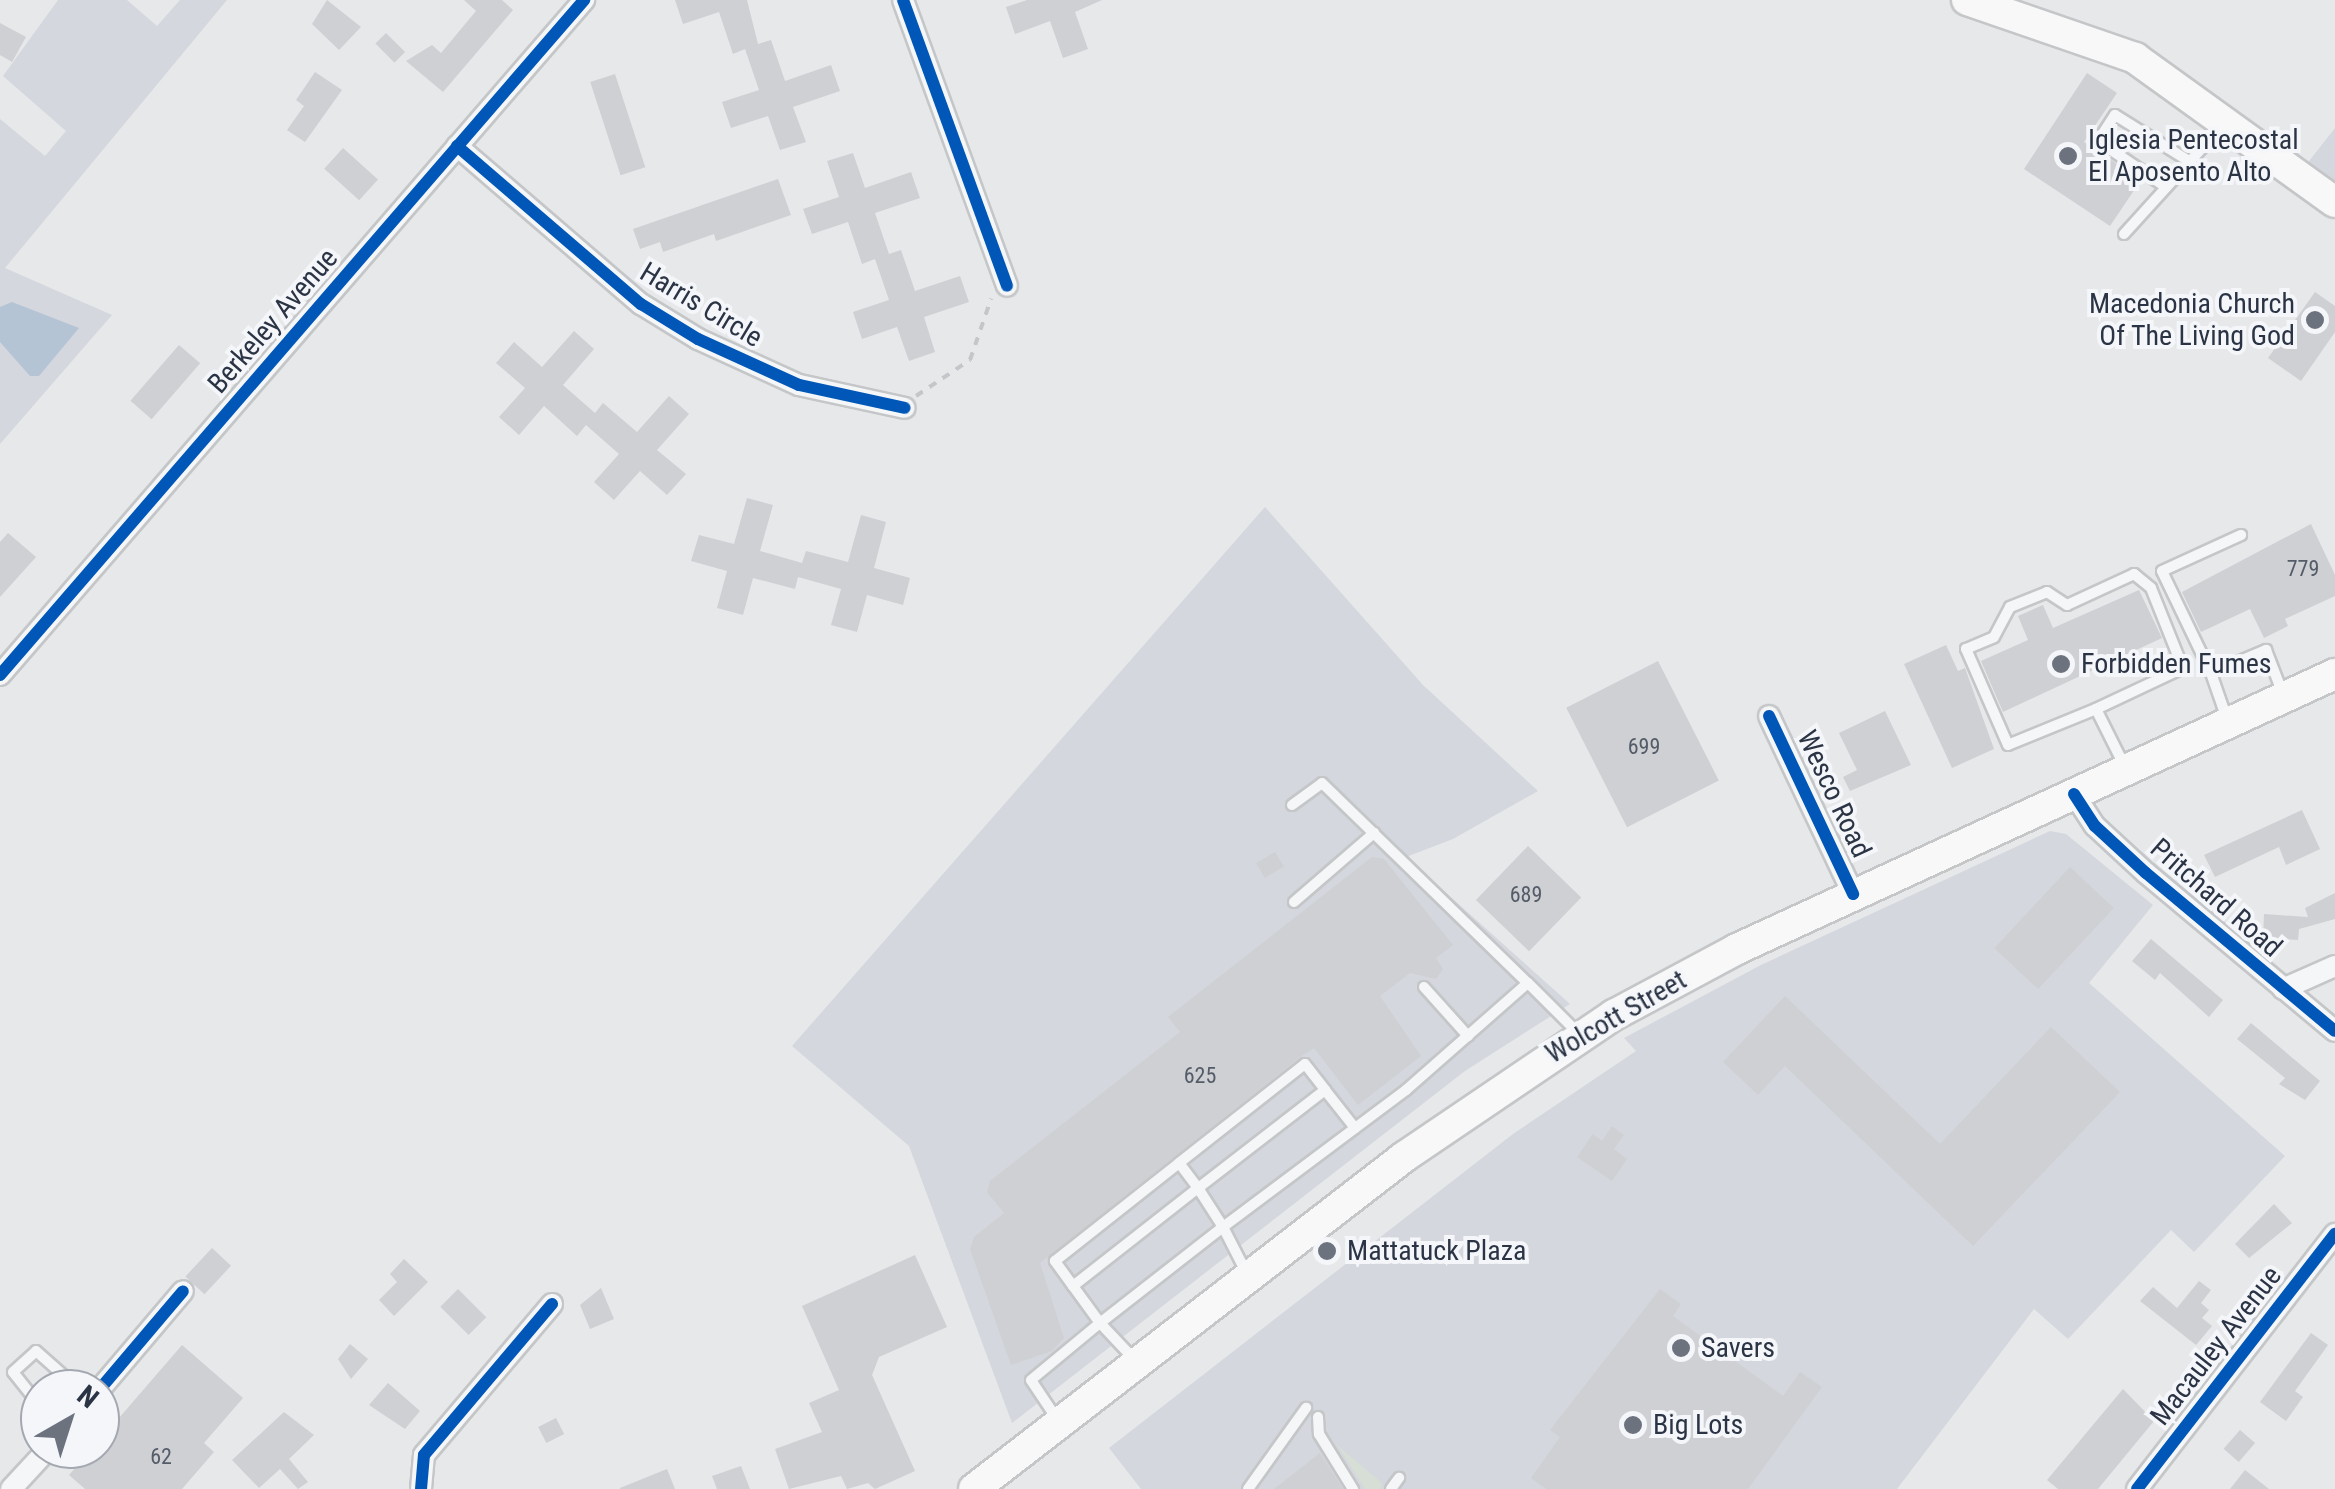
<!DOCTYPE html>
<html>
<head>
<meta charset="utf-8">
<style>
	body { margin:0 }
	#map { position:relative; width:2335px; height:1489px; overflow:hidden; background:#e6e8ea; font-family:"Roboto Condensed",sans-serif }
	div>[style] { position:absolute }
	.built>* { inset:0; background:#d4d7dd }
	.green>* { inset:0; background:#d6ded6 }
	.water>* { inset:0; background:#b4c4d5 }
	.building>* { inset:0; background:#ced0d3; transform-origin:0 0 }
	.path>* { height:4px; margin-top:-2px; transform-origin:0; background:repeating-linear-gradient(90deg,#c5c6ca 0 8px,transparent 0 16px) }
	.roads { filter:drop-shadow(2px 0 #c4c6c8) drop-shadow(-2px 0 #c4c6c8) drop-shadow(0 2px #c4c6c8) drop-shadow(0 -2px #c4c6c8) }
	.service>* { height:10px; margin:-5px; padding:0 5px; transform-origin:5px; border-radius:5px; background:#f5f6f7 }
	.minor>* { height:20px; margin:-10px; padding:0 10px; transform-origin:10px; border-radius:10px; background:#f5f6f7 }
	.secondary>* { height:30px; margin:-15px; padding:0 15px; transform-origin:15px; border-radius:15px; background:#f8f8f8 }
	.cycleway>* { height:12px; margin:-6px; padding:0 6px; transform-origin:6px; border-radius:6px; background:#0057b8 }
	.dots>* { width:28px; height:28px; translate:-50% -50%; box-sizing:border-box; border:5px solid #f4f6f9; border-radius:50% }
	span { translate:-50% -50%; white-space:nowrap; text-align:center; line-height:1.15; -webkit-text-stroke:8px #f4f6f9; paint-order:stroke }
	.number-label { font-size:22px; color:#545c69 }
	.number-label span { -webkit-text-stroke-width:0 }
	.poi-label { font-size:28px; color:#2b3445 }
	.left { translate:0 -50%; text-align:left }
	.right { translate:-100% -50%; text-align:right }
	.street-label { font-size:28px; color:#2b3445 }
	.north { position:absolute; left:20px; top:1369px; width:100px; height:100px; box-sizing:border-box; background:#f4f6f9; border:2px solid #a4a8b1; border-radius:50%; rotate:39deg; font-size:28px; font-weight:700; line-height:40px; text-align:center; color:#2b3445 }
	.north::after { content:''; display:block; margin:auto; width:35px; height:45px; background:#6c737f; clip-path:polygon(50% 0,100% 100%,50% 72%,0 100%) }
</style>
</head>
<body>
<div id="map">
	<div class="built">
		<div style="clip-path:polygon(58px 0,127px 0,157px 26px,180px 0,227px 0,5px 268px,112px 315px,0 444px,0 119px,45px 156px,66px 131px,3px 76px)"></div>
		<div style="clip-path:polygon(2335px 128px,2335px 182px,2306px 165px)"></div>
		<div style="clip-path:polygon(1265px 507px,1423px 685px,1538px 791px,1453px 839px,1406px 857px,1570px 1004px,1465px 1071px,1012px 1423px,909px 1146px,792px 1046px)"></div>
		<div style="clip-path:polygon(2050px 831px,2066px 834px,2153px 905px,2089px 983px,2285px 1156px,2194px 1252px,2171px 1230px,2068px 1339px,2034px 1309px,1897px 1489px,1141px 1489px,1109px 1448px,1513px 1134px,1636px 1051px,1624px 1038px,1761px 965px)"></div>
	</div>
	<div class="green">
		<div style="clip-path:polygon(1337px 1445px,1381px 1482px,1382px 1489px,1365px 1489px)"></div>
	</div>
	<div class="water">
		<div style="clip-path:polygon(12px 302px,79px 328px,39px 376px,30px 376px,0 342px,0 307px)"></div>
	</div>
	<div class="building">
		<div style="clip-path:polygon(327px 0,361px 27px,339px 50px,312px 24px)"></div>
		<div style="clip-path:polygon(464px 0,502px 0,513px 10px,443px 92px,406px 61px,432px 45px,441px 53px,476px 11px)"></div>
		<div style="clip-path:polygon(675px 0,747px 0,758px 44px,771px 40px,785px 81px,831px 65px,840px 91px,793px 107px,806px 142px,780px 150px,768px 116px,731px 128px,722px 102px,759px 90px,745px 49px,733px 54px,719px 12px,683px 24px)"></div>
		<div style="clip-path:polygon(1027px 0,1102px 0,1075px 12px,1088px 49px,1063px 58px,1050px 21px,1015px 34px,1006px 7px)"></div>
		<div style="clip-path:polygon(0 23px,26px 37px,12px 62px,0 55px)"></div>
		<div style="left:386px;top:33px;width:27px;height:15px;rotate:45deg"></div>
		<div style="clip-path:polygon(315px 72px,342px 90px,305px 142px,287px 130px,304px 106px,296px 100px)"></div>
		<div style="clip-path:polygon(2087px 73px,2117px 93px,2084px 142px,2141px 180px,2110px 226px,2024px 169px)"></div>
		<div style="left:615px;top:74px;width:98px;height:26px;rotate:72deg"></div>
		<div style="left:343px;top:148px;width:47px;height:28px;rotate:42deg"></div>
		<div style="clip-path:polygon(853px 153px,865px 188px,911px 172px,920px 198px,875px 213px,889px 254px,901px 250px,915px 291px,960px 276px,969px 302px,924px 317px,935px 352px,909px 361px,897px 327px,862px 339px,853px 312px,889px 300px,875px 259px,862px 264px,848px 222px,812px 234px,803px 209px,839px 197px,827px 161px)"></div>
		<div style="clip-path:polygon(778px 179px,791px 215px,716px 241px,714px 234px,663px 252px,660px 242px,640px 249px,633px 229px)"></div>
		<div style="clip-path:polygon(2315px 292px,2335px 306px,2335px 332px,2301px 381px,2268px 358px)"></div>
		<div style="clip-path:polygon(574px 331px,594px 349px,563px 385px,595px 413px,603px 403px,637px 432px,669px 396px,689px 414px,657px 450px,686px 474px,667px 495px,640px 471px,614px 500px,594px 482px,619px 454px,586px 425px,577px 436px,544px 406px,519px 435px,499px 417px,525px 388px,496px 363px,514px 342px,542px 367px)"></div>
		<div style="left:179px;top:345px;width:28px;height:74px;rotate:41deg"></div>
		<div style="clip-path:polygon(747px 498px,773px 505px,760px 551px,802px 563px,806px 551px,848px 562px,861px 515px,886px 522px,874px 568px,910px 578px,903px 605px,867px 595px,857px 632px,831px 625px,841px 589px,798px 577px,795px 589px,753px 578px,743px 615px,717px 608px,727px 571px,691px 561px,699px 535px,734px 544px)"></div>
		<div style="clip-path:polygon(2311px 524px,2335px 575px,2335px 596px,2285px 619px,2288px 626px,2264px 638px,2250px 609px,2201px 632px,2182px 592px)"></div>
		<div style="clip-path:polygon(8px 533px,36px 557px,0 597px,0 542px)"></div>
		<div style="clip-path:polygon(2139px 590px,2162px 638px,2003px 712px,1981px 661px,2028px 640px,2018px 616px,2043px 605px,2053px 628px)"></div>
		<div style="clip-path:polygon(1946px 645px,1958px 671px,1965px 668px,1994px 749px,1952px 768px,1904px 664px)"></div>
		<div style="left:1658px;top:661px;width:134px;height:103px;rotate:63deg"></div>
		<div style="clip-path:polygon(1885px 711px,1911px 765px,1850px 791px,1843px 777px,1857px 770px,1839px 733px)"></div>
		<div style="clip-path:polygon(2302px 810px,2320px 849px,2286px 865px,2279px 847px,2215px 877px,2204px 855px)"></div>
		<div style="left:1528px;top:846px;width:74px;height:75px;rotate:44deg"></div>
		<div style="left:1275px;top:852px;width:17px;height:22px;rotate:59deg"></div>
		<div style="clip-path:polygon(1372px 857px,1384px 859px,1453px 945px,1436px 958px,1443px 969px,1436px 979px,1410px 973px,1380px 996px,1421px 1056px,1358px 1105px,1314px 1048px,1300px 1057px,1040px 1263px,1064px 1338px,1052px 1351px,1011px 1365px,970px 1249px,974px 1237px,1004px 1213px,987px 1192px,990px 1181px,1180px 1032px,1168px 1017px)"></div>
		<div style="left:2070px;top:867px;width:60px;height:111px;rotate:43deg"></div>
		<div style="clip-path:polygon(2335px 893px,2335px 919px,2299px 929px,2298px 940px,2263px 938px,2264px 914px,2308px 917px,2305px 908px)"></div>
		<div style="clip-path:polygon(2151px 939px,2223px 1000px,2209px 1017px,2160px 973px,2155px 980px,2132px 961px)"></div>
		<div style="clip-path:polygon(1785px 996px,1940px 1144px,2051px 1027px,2120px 1092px,1973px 1246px,1785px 1066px,1758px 1095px,1723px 1062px)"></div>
		<div style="clip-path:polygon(2251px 1023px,2320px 1081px,2305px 1100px,2279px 1084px,2285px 1078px,2237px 1039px)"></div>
		<div style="clip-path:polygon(1612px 1126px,1624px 1135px,1614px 1149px,1627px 1159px,1612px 1181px,1577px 1157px,1593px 1134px,1602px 1141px)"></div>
		<div style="clip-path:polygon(2274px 1204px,2292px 1223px,2249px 1258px,2235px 1244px)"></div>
		<div style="left:212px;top:1248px;width:26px;height:39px;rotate:43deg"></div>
		<div style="clip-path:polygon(915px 1255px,947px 1327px,879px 1357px,872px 1375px,915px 1471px,875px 1489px,868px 1483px,847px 1489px,841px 1476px,789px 1489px,775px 1449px,822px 1432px,809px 1403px,839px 1390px,802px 1306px)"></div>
		<div style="clip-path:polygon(404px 1259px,428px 1282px,394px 1316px,379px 1300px,397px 1282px,390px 1274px)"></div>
		<div style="clip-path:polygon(2199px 1281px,2211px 1290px,2201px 1303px,2209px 1310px,2202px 1318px,2212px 1326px,2196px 1345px,2140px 1301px,2153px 1287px,2177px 1308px)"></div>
		<div style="clip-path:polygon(601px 1288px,614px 1319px,590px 1329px,580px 1305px)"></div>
		<div style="left:458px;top:1289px;width:40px;height:25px;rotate:45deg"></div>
		<div style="clip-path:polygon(1660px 1289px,1681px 1304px,1673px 1316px,1783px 1396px,1800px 1372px,1822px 1387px,1748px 1489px,1546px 1489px,1531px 1478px,1560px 1437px,1550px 1430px)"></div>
		<div style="clip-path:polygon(2311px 1333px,2328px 1345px,2295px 1391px,2303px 1397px,2286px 1421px,2260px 1402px)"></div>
		<div style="clip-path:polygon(350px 1344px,368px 1359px,351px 1379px,338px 1359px)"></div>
		<div style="clip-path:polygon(182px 1345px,243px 1398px,204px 1443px,214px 1452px,182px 1489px,85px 1489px,69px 1475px,92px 1449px,100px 1449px,100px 1440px)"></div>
		<div style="clip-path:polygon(388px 1383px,420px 1411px,405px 1429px,369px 1405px)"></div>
		<div style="clip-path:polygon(2123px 1389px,2154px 1421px,2098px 1489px,2058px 1489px,2047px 1480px)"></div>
		<div style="clip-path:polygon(284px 1412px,314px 1435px,289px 1459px,308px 1482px,298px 1489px,280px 1469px,259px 1488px,232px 1460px)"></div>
		<div style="left:556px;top:1418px;width:18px;height:20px;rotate:63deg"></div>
		<div style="left:2240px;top:1430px;width:20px;height:25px;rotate:41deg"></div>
		<div style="clip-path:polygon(1320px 1453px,1343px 1489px,1274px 1489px)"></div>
		<div style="clip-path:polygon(741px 1466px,750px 1489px,717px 1489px,712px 1476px)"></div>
		<div style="clip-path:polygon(667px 1469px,675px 1489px,620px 1489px,620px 1488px)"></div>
		<div style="clip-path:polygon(2245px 1470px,2269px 1489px,2230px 1489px)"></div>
	</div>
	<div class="path">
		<div style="left:916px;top:396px;width:65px;rotate:-33.7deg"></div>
		<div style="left:970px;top:360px;width:65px;rotate:-71deg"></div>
	</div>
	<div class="roads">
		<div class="service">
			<div style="left:2166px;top:187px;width:82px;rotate:-145.9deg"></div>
			<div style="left:2098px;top:141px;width:31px;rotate:-57deg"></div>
			<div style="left:2115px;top:115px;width:87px;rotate:31.9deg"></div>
			<div style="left:2124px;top:234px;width:144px;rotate:-47.8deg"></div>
			<div style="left:2211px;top:673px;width:113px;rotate:-115.7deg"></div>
			<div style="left:2162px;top:571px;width:87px;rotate:-24.5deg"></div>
			<div style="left:2096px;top:709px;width:95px;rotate:157.8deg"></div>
			<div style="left:2008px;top:745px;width:105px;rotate:-113.6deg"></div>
			<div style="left:1966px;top:649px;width:30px;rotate:-23deg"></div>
			<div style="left:1994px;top:637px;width:34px;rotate:-62deg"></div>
			<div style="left:2010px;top:607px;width:40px;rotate:-22deg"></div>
			<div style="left:2047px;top:592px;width:24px;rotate:33deg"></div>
			<div style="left:2067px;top:605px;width:74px;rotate:-24.8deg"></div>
			<div style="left:2134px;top:574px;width:22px;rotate:39deg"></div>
			<div style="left:2151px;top:588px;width:86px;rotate:68.2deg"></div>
			<div style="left:2183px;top:668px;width:96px;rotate:154.8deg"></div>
			<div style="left:2096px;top:709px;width:67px;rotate:63.4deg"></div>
			<div style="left:2228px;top:722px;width:52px;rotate:-109.1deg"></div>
			<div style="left:2211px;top:673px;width:60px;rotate:-22.7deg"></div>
			<div style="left:2266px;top:650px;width:47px;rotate:68.9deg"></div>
			<div style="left:1292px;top:805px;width:37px;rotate:-36deg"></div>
			<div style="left:1322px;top:783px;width:287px;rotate:44.2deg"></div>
			<div style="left:1294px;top:902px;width:106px;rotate:-40.8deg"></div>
			<div style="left:1424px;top:987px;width:66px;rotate:48.1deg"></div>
			<div style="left:1355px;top:1128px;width:48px;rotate:-128.3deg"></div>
			<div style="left:1325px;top:1090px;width:160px;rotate:142.3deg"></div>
			<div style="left:1198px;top:1188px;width:46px;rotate:57.3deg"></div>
			<div style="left:1223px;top:1227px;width:229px;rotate:-36.8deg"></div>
			<div style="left:1406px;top:1090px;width:162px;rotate:-41.3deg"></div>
			<div style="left:1528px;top:983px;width:74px;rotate:45deg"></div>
			<div style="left:1073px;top:1286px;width:31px;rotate:-126deg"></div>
			<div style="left:1055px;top:1261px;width:158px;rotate:-38.3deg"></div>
			<div style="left:1134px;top:1359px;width:50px;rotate:-133.4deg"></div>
			<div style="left:1100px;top:1323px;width:156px;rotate:-38deg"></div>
			<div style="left:1223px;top:1227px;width:51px;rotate:62.9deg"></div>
			<div style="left:40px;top:1406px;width:43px;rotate:-128.5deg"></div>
			<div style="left:13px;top:1372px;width:31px;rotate:-42deg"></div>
			<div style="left:36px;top:1351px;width:57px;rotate:41.5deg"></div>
			<div style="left:1318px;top:1417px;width:17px;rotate:87deg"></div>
			<div style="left:1319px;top:1434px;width:65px;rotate:58.3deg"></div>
			<div style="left:1059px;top:1422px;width:50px;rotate:-123.7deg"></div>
			<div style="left:1031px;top:1380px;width:89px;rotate:-39.6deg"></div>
			<div style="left:1100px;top:1323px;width:46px;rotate:-126.1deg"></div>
			<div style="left:1073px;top:1286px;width:159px;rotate:-38.1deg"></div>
			<div style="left:1198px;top:1188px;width:31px;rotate:-127deg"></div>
			<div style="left:1179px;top:1163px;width:160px;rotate:-38.2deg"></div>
			<div style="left:1305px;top:1064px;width:33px;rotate:52deg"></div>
			<div style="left:1248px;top:1489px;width:100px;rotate:-54.4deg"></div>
			<div style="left:1391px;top:1489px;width:14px;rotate:-54deg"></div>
		</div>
		<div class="minor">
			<div style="left:903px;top:0;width:304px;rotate:70deg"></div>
			<div style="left:457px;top:146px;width:243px;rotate:40.7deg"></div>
			<div style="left:641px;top:304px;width:67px;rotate:31.6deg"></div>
			<div style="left:698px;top:339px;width:111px;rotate:24.5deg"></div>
			<div style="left:799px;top:385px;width:108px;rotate:12.2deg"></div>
			<div style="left:0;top:675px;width:893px;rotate:-49.13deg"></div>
			<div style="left:1769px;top:716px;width:197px;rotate:64.7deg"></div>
			<div style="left:2074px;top:794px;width:38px;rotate:57deg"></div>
			<div style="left:2095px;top:826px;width:69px;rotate:42.7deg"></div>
			<div style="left:2146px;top:873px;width:246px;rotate:39.9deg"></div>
			<div style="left:2283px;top:989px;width:57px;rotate:-23.9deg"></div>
			<div style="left:100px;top:1389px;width:128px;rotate:-49.7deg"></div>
			<div style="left:11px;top:1489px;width:54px;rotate:-47.2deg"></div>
			<div style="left:421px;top:1489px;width:34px;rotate:-85deg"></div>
			<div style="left:424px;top:1455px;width:198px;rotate:-49.7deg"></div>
			<div style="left:2137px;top:1489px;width:323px;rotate:-52.2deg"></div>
		</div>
		<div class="secondary">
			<div style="left:1967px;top:0;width:178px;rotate:19deg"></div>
			<div style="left:2135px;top:58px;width:246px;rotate:35.8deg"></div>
			<div style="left:974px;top:1489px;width:543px;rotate:-37.67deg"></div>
			<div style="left:1404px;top:1157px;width:254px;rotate:-34.1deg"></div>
			<div style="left:1614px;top:1015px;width:140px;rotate:-28.2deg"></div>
			<div style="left:1737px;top:949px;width:658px;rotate:-24.7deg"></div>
		</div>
	</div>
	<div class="cycleway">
		<div style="left:903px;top:0;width:304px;rotate:70deg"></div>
		<div style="left:457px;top:146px;width:243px;rotate:40.7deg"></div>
		<div style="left:641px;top:304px;width:67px;rotate:31.6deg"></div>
		<div style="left:698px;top:339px;width:111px;rotate:24.5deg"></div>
		<div style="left:799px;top:385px;width:108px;rotate:12.2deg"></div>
		<div style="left:0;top:675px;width:893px;rotate:-49.13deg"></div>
		<div style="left:1769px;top:716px;width:197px;rotate:64.7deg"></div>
		<div style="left:2074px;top:794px;width:38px;rotate:57deg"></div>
		<div style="left:2095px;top:826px;width:69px;rotate:42.7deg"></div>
		<div style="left:2146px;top:873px;width:246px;rotate:39.9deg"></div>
		<div style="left:100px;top:1389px;width:128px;rotate:-49.7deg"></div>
		<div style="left:421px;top:1489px;width:34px;rotate:-85deg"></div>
		<div style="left:424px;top:1455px;width:198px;rotate:-49.7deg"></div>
		<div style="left:2137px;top:1489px;width:323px;rotate:-52.2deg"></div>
	</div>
	<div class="dots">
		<div style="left:2068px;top:156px;background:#6c737f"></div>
		<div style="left:2315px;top:320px;background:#6c737f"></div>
		<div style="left:2061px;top:664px;background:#6c737f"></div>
		<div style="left:1327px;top:1251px;background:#6c737f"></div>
		<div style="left:1681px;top:1348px;background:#6c737f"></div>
		<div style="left:1633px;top:1425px;background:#6c737f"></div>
	</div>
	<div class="number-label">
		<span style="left:2303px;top:569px">779</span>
		<span style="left:1644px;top:747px">699</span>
		<span style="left:1526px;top:895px">689</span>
		<span style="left:1200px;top:1076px">625</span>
		<span style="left:161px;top:1457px">62</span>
	</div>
	<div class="poi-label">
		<span class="left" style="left:2088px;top:156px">Iglesia Pentecostal<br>El Aposento Alto</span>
		<span class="right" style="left:2295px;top:320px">Macedonia Church<br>Of The Living God</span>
		<span class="left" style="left:2081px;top:664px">Forbidden Fumes</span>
		<span class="left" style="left:1347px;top:1251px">Mattatuck Plaza</span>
		<span class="left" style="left:1701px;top:1348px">Savers</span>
		<span class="left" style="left:1653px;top:1425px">Big Lots</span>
	</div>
	<div class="street-label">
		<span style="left:701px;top:305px;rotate:31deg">Harris Circle</span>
		<span style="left:273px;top:321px;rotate:-49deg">Berkeley Avenue</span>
		<span style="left:1834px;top:794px;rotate:65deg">Wesco Road</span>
		<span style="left:2216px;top:898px;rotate:41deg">Pritchard Road</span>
		<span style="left:1616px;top:1017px;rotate:-30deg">Wolcott Street</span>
		<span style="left:2216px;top:1346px;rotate:-52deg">Macauley Avenue</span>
	</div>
	<div class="north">N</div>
</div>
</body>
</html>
